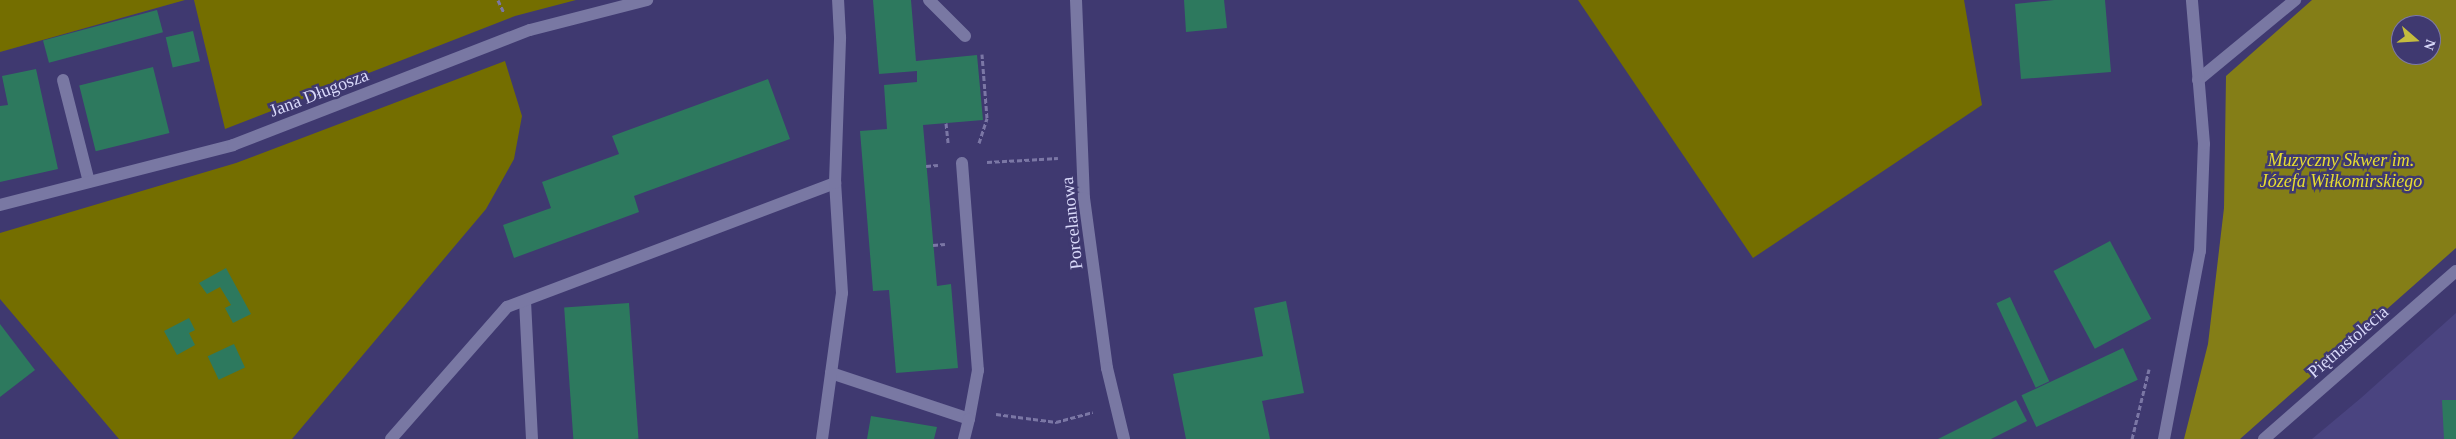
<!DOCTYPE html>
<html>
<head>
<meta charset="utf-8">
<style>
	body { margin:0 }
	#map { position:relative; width:2456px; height:439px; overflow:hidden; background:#3f3970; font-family:Georgia,serif }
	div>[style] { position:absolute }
	.built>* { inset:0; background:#4a4480 }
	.green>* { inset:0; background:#746e00 }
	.forest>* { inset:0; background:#847e17 }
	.building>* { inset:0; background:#2d795e; transform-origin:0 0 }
	.path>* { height:3px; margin-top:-1.5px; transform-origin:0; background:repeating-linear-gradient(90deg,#7b77a5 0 5px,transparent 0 7.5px) }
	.minor>* { height:12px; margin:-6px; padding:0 6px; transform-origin:6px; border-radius:6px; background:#7978a3 }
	span { translate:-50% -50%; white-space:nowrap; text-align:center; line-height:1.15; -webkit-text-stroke:5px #3f3970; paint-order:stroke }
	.street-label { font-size:18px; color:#d9d9fa }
	.park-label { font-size:18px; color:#e7dd31; font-style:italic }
	.north { position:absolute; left:2391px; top:15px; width:50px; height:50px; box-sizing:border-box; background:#3f3970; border:1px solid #7d79a7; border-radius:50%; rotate:109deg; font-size:14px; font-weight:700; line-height:20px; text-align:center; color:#d9d9fa }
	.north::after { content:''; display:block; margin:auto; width:18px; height:22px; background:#c4bc3e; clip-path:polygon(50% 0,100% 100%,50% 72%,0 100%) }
</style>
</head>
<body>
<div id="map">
	<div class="built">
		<div style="clip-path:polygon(2456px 313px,2456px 439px,2312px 439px,2361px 398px)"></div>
	</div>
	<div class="green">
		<div style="clip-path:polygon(0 0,185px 0,0 52px)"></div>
		<div style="clip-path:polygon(194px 0,576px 0,515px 16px,225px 129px)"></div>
		<div style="clip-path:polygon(1578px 0,1964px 0,1982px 105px,1753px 258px)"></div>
		<div style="clip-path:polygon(505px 61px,522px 116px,514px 159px,486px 209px,292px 439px,119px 439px,0 299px,0 233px,236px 163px)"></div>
	</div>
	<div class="forest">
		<div style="clip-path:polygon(evenodd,2312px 0,2456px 0,2456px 248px,2240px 439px,2184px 439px,2208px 344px,2224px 208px,2226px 76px,2312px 0,2401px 25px,2431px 25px,2431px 55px,2401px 55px,2401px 25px)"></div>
	</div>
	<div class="building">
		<div style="clip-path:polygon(873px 0,911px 0,916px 61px,977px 55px,983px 120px,923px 125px,937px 286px,951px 284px,958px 368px,896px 373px,889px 290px,873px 291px,860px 131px,887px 129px,884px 85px,917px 82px,917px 71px,879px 74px)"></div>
		<div style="clip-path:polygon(1184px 0,1224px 0,1227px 28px,1186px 32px)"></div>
		<div style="clip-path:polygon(2054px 0,2105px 0,2111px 72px,2021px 79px,2015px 4px)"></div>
		<div style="left:157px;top:10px;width:23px;height:118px;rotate:75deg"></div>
		<div style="left:193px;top:31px;width:31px;height:28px;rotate:77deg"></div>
		<div style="left:153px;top:67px;width:68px;height:76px;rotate:76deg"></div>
		<div style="clip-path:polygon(36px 69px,58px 169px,0 182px,0 106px,8px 105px,2px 76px)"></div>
		<div style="clip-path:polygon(768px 79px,790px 139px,634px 196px,639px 212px,514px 258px,503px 225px,551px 208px,542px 182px,619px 154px,612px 136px)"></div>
		<div style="left:2110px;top:241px;width:88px;height:64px;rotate:62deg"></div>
		<div style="clip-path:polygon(226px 268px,251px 314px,233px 323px,225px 308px,231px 305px,220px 287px,207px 294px,199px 283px)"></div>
		<div style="left:2010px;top:297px;width:93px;height:15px;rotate:65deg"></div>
		<div style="clip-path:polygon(1286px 301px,1304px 393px,1262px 401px,1270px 439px,1186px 439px,1173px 374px,1263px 356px,1254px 308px)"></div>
		<div style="left:629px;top:303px;width:136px;height:65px;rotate:86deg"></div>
		<div style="clip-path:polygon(189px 318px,195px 330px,189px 333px,195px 345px,177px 355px,164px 331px)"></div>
		<div style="clip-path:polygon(0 324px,35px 370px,0 397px)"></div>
		<div style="left:234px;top:344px;width:26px;height:29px;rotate:65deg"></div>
		<div style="left:2123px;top:348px;width:35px;height:112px;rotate:65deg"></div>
		<div style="clip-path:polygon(2016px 400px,2027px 421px,1991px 439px,1938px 439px)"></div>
		<div style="clip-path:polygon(2442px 400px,2456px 400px,2456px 439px,2444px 439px)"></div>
		<div style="clip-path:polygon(871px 416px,937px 427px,934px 439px,867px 439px)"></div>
	</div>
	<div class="path">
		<div style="left:498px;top:0;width:14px;rotate:65deg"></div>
		<div style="left:946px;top:123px;width:20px;rotate:84deg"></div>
		<div style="left:979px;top:143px;width:26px;rotate:-72deg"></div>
		<div style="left:987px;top:118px;width:64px;rotate:-94.5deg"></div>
		<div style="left:987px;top:162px;width:71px;rotate:-3.2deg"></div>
		<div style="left:926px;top:166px;width:12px;rotate:-5deg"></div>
		<div style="left:933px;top:245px;width:12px;rotate:-5deg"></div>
		<div style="left:996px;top:414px;width:61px;rotate:7.6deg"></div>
		<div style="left:1056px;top:422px;width:38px;rotate:-15deg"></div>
		<div style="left:2132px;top:439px;width:72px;rotate:-76.3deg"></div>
	</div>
	<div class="minor">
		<div style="left:929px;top:0;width:51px;rotate:45deg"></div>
		<div style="left:1076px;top:0;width:198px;rotate:87.7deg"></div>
		<div style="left:1084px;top:198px;width:172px;rotate:82.3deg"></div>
		<div style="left:1107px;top:368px;width:73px;rotate:76.5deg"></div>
		<div style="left:63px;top:80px;width:105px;rotate:75.7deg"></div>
		<div style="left:2198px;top:80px;width:126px;rotate:-39.5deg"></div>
		<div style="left:962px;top:163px;width:208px;rotate:85.6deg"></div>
		<div style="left:978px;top:370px;width:50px;rotate:100.4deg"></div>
		<div style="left:0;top:205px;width:241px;rotate:-14.4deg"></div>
		<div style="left:233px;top:145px;width:318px;rotate:-21.2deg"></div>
		<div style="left:530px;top:30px;width:121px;rotate:-14.4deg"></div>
		<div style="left:525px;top:301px;width:138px;rotate:87.1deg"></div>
		<div style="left:831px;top:373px;width:145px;rotate:18.4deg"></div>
		<div style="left:969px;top:419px;width:21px;rotate:104deg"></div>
		<div style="left:391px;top:439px;width:176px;rotate:-48.7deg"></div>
		<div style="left:507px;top:307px;width:351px;rotate:-20.7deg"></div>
		<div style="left:822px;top:439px;width:147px;rotate:-82.2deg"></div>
		<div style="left:842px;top:293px;width:110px;rotate:-93.6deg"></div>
		<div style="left:835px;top:183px;width:146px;rotate:-88deg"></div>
		<div style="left:840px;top:37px;width:37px;rotate:-93deg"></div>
		<div style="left:2164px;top:439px;width:191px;rotate:-79.2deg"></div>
		<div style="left:2200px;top:251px;width:107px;rotate:-87.9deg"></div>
		<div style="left:2204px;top:144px;width:144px;rotate:-94.8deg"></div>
		<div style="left:2264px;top:439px;width:255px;rotate:-41.2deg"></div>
	</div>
	<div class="street-label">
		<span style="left:319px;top:93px;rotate:-21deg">Jana Długosza</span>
		<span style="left:1072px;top:223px;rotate:-96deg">Porcelanowa</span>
		<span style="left:2348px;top:342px;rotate:-41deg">Piętnastolecia</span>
	</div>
	<div class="park-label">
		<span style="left:2341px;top:171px">Muzyczny Skwer im.<br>Józefa Wiłkomirskiego</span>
	</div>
	<div class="north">N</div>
</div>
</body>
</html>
